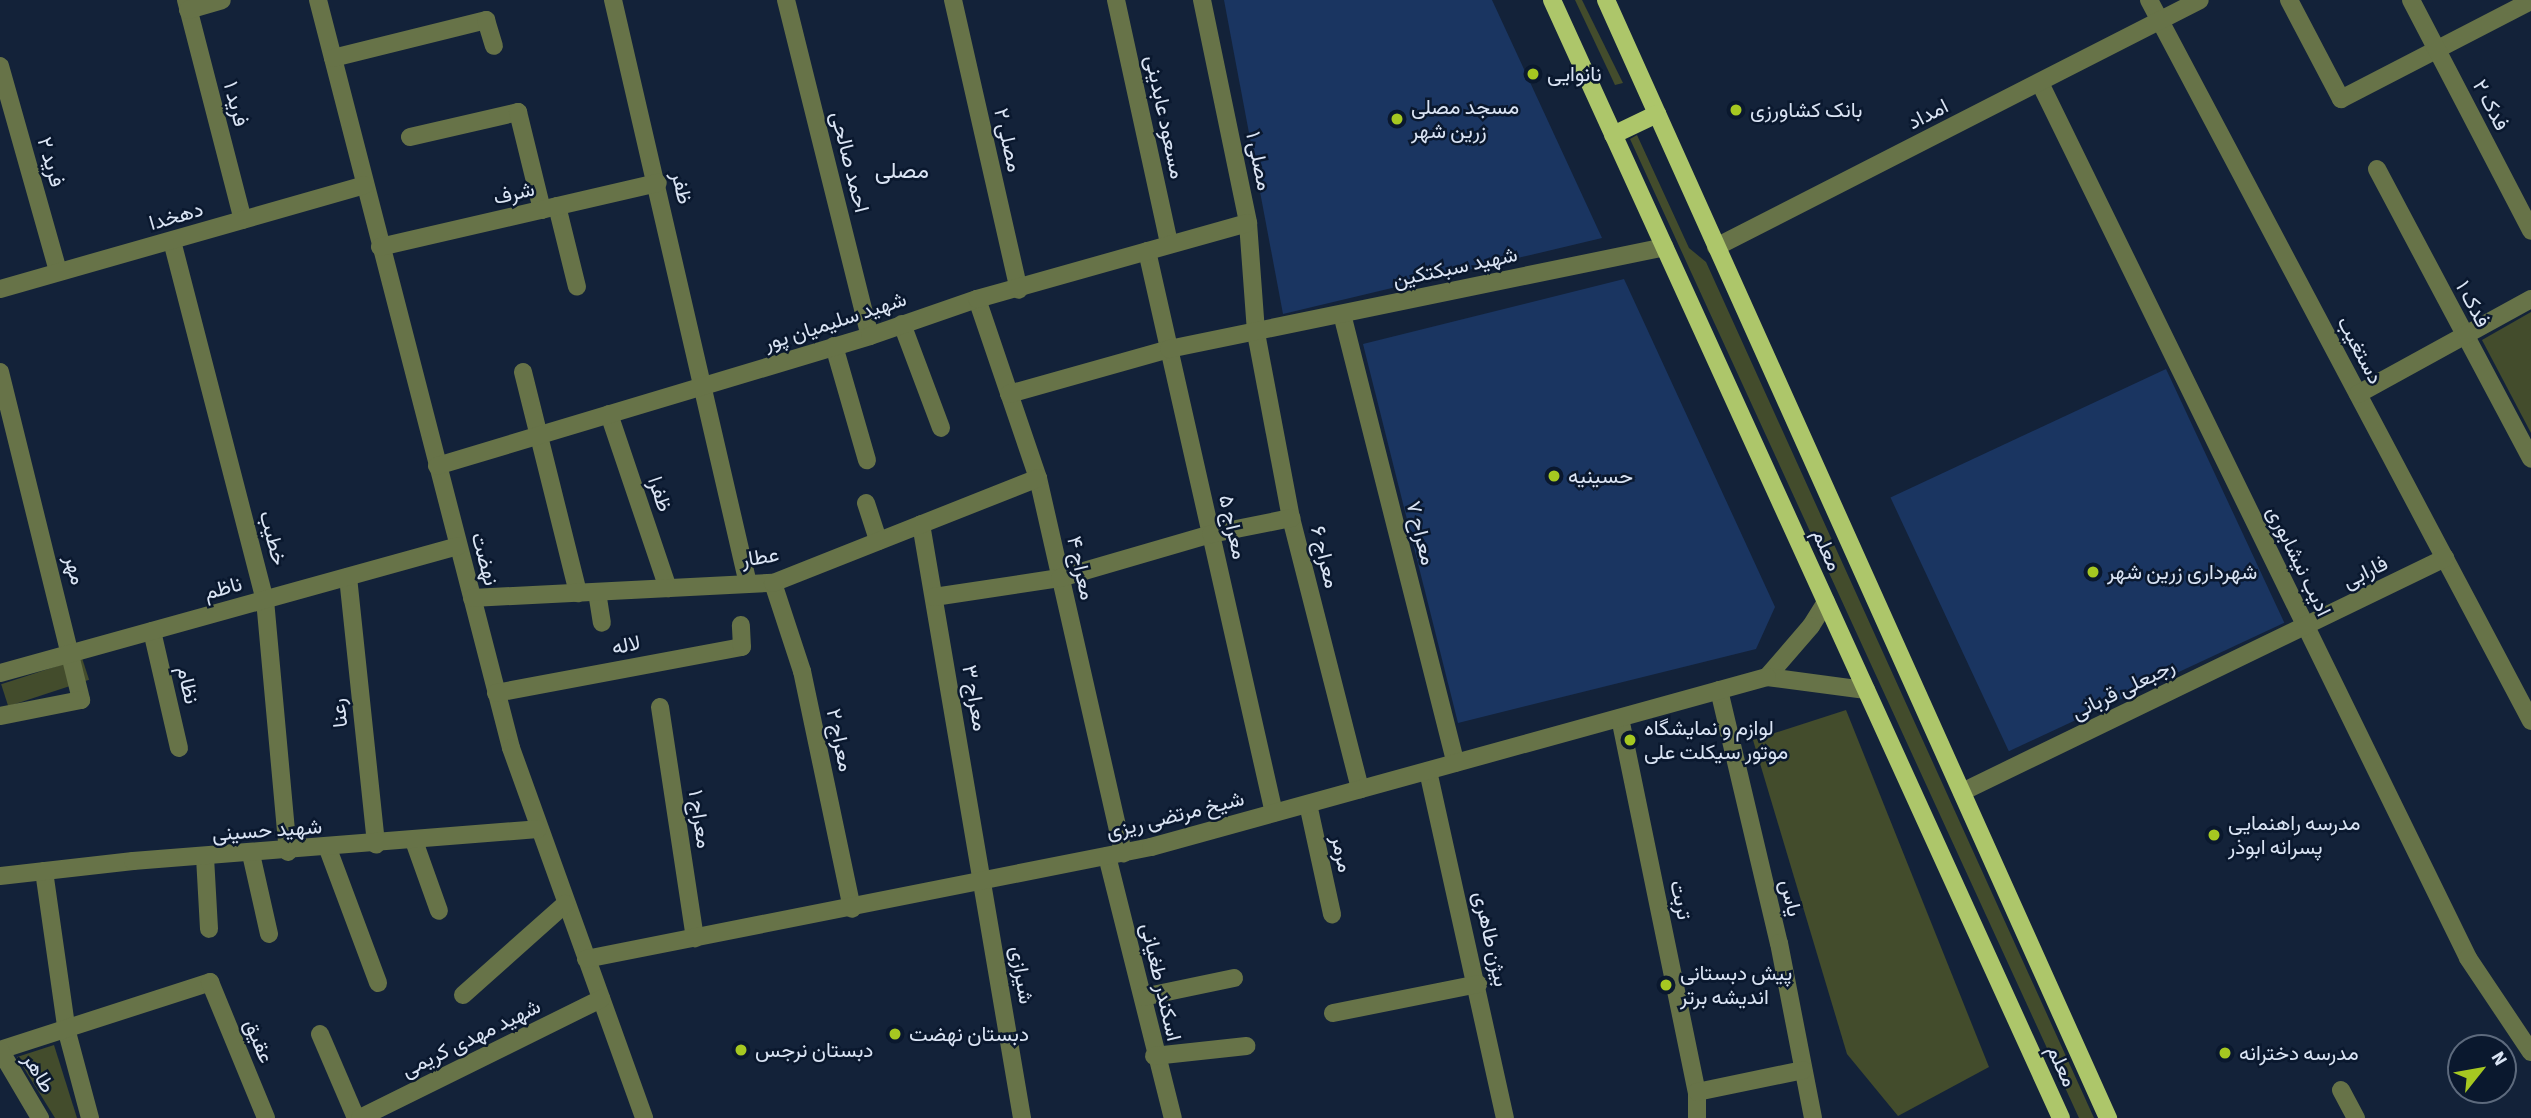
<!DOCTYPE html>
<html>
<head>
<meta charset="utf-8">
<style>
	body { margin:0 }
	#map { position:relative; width:2531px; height:1118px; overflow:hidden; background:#132239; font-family:"Source Sans 3",Vazirmatn,sans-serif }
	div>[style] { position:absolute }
	.green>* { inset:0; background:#434c2c; transform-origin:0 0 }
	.building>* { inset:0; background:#1a3561; transform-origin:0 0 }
	.minor>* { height:18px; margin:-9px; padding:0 9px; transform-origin:9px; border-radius:9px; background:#677348 }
	.major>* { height:18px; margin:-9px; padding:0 9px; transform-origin:9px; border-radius:9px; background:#adc66a }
	.dots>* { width:19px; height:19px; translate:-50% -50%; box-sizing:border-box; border:4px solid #0a182e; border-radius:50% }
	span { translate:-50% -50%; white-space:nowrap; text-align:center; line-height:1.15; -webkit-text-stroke:5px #0a182e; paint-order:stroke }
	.poi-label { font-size:21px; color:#dae4f4 }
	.left { translate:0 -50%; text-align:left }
	.street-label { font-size:21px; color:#dae4f4 }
	.neighbourhood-label { font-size:23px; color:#dae4f4 }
	.north { position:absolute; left:2447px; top:1034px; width:70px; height:70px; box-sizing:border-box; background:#0a182e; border:2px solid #5d6a7d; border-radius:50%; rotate:59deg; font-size:19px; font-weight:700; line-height:28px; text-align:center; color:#dae4f4 }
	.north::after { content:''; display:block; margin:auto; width:24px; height:32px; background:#a6c821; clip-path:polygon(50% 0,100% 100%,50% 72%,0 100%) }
</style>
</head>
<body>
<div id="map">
	<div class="green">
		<div style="clip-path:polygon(1575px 0,1582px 0,1623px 83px,1615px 85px)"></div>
		<div style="clip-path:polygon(1637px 135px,1689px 248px,1706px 262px,2094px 1118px,2079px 1118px,1630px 139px)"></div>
		<div style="clip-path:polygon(2531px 312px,2531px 433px,2482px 340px)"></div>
		<div style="left:82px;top:658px;width:23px;height:85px;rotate:72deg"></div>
		<div style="clip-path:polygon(1846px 710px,1989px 1067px,1898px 1116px,1847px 1054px,1753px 740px)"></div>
		<div style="clip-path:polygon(54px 1045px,77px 1118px,55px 1118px,17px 1057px)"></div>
	</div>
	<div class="building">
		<div style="clip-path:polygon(1224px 0,1492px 0,1602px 238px,1283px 314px)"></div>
		<div style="clip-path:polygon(1624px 279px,1775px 607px,1756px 649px,1458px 723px,1363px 344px)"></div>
		<div style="left:2166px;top:369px;width:280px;height:304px;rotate:65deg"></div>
	</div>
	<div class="minor">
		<div style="left:186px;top:0;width:227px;rotate:75.5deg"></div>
		<div style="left:318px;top:0;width:772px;rotate:75.53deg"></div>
		<div style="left:511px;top:748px;width:393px;rotate:70.2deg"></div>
		<div style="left:613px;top:0;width:599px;rotate:76.98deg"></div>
		<div style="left:786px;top:0;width:346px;rotate:76deg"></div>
		<div style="left:953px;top:0;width:297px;rotate:77.2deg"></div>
		<div style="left:1116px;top:0;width:250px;rotate:77.7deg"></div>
		<div style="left:1202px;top:0;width:228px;rotate:78.3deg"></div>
		<div style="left:1248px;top:223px;width:110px;rotate:85.8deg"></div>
		<div style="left:1256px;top:333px;width:188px;rotate:79.3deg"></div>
		<div style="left:1291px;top:518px;width:280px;rotate:75.7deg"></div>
		<div style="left:2149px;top:0;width:816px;rotate:62.08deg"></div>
		<div style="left:2289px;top:0;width:112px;rotate:62.3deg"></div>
		<div style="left:2341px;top:99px;width:214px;rotate:-27.3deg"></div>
		<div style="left:2411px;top:0;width:260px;rotate:62.5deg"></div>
		<div style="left:188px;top:10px;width:35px;rotate:-16deg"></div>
		<div style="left:333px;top:58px;width:158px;rotate:-13.9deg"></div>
		<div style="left:486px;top:20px;width:27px;rotate:73deg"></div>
		<div style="left:0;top:66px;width:213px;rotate:74.2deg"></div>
		<div style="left:2040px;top:83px;width:974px;rotate:63.93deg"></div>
		<div style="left:2468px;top:958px;width:113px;rotate:56.2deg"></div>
		<div style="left:410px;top:137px;width:111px;rotate:-13deg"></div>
		<div style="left:518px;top:112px;width:101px;rotate:76.2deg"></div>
		<div style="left:2377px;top:169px;width:328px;rotate:62deg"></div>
		<div style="left:557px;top:206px;width:83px;rotate:76.1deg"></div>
		<div style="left:172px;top:241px;width:371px;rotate:75.5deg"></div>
		<div style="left:265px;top:600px;width:253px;rotate:84.8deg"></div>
		<div style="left:380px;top:247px;width:285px;rotate:-13deg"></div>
		<div style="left:1716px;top:247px;width:543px;rotate:-27.04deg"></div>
		<div style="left:1147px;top:251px;width:576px;rotate:77.27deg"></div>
		<div style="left:0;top:289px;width:379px;rotate:-15.9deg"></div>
		<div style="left:977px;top:299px;width:189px;rotate:71.2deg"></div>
		<div style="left:1038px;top:478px;width:385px;rotate:77.2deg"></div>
		<div style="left:1342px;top:314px;width:463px;rotate:75.8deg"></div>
		<div style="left:902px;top:324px;width:111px;rotate:69.4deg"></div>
		<div style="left:834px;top:346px;width:119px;rotate:73.9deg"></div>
		<div style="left:0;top:372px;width:338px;rotate:76.1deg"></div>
		<div style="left:81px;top:700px;width:83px;rotate:168.8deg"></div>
		<div style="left:523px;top:372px;width:228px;rotate:76deg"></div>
		<div style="left:1009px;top:394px;width:166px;rotate:-15.7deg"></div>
		<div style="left:1169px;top:349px;width:506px;rotate:-11.62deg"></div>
		<div style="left:2358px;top:394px;width:197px;rotate:-28.8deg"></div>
		<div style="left:609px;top:414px;width:184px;rotate:71.3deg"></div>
		<div style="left:437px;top:466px;width:452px;rotate:-16.7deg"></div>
		<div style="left:870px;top:336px;width:113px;rotate:-19.1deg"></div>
		<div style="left:977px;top:299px;width:281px;rotate:-15.7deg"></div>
		<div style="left:866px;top:503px;width:40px;rotate:72deg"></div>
		<div style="left:921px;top:524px;width:603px;rotate:80.35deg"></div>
		<div style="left:348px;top:577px;width:269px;rotate:84deg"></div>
		<div style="left:773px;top:583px;width:93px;rotate:71.8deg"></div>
		<div style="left:802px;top:671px;width:243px;rotate:78.1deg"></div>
		<div style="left:597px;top:592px;width:31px;rotate:81deg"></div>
		<div style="left:934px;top:597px;width:127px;rotate:-8.6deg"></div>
		<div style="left:1060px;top:578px;width:157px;rotate:-16.2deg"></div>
		<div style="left:1211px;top:534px;width:82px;rotate:-11.3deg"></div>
		<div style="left:472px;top:598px;width:301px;rotate:-2.9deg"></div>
		<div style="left:773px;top:583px;width:285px;rotate:-21.6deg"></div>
		<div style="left:1826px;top:602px;width:28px;rotate:122deg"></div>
		<div style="left:1811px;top:626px;width:67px;rotate:130.8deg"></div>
		<div style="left:1767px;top:677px;width:100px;rotate:7.5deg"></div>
		<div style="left:152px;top:631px;width:120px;rotate:77deg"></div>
		<div style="left:0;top:673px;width:475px;rotate:-15.5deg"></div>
		<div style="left:1719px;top:690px;width:260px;rotate:76.7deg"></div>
		<div style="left:1779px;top:943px;width:178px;rotate:79deg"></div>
		<div style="left:496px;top:693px;width:250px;rotate:-10.6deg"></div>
		<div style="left:742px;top:647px;width:22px;rotate:-93deg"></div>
		<div style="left:660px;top:707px;width:234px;rotate:81.4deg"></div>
		<div style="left:1620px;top:718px;width:382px;rotate:78.4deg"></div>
		<div style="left:1697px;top:1092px;width:26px;rotate:90deg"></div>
		<div style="left:1428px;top:771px;width:355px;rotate:77.5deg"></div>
		<div style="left:1962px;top:792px;width:537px;rotate:-25.85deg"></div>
		<div style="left:1308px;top:804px;width:113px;rotate:77.7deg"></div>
		<div style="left:414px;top:841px;width:74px;rotate:70.3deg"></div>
		<div style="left:328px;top:849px;width:143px;rotate:69.5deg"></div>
		<div style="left:251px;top:854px;width:82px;rotate:77.3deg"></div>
		<div style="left:1107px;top:856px;width:270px;rotate:75.9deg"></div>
		<div style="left:205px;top:857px;width:72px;rotate:86.8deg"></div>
		<div style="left:44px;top:871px;width:163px;rotate:81.9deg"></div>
		<div style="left:67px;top:1032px;width:89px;rotate:75deg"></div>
		<div style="left:0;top:876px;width:134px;rotate:-6.4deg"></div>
		<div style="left:133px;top:861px;width:406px;rotate:-4.5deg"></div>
		<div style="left:586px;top:959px;width:576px;rotate:-11.21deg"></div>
		<div style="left:1151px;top:847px;width:639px;rotate:-15.43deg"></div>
		<div style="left:463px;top:995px;width:137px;rotate:-41.7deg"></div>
		<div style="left:1143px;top:997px;width:93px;rotate:-11.8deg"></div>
		<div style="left:1333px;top:1013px;width:148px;rotate:-11.3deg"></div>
		<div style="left:320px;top:1034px;width:91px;rotate:66.8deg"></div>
		<div style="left:0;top:1050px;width:221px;rotate:-17.9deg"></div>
		<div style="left:210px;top:982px;width:147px;rotate:67.6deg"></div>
		<div style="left:0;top:1050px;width:79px;rotate:59.5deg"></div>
		<div style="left:1154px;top:1056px;width:93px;rotate:-6.2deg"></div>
		<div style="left:2341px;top:1090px;width:32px;rotate:62deg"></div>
		<div style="left:1697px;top:1092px;width:108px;rotate:-11.7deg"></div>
		<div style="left:360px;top:1118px;width:269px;rotate:-26.3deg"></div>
	</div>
	<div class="major">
		<div style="left:1552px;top:0;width:1228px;rotate:65.52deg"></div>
		<div style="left:1606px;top:0;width:1226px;rotate:65.82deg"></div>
		<div style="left:1613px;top:135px;width:49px;rotate:-25.5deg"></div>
	</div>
	<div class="dots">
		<div style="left:1533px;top:74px;background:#a6c821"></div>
		<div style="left:1736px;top:110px;background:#a6c821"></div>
		<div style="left:1397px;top:119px;background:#a6c821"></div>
		<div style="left:1554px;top:476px;background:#a6c821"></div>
		<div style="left:2093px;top:572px;background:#a6c821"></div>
		<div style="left:1630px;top:740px;background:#a6c821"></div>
		<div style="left:2214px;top:835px;background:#a6c821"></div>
		<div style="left:1666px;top:985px;background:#a6c821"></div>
		<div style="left:895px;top:1034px;background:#a6c821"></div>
		<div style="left:741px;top:1050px;background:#a6c821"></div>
		<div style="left:2225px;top:1053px;background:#a6c821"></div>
	</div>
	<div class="poi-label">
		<span class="left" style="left:1547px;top:74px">نانوایی</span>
		<span class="left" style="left:1411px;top:119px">مسجد مصلی<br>زرین شهر</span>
		<span class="left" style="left:1750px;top:110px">بانک کشاورزی</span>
		<span class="left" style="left:1568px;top:476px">حسینیه</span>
		<span class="left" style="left:2107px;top:572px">شهرداری زرین شهر</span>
		<span class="left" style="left:1644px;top:740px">لوازم و نمایشگاه<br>موتور سیکلت علی</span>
		<span class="left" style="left:2228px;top:835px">مدرسه راهنمایی<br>پسرانه ابوذر</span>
		<span class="left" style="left:1680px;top:985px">پیش دبستانی<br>اندیشه برتر</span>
		<span class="left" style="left:909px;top:1034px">دبستان نهضت</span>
		<span class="left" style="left:755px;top:1050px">دبستان نرجس</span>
		<span class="left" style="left:2239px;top:1053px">مدرسه دخترانه</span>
	</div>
	<div class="street-label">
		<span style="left:236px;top:104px;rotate:75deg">فرید ۱</span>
		<span style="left:2491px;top:105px;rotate:62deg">فدک ۲</span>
		<span style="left:1928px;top:114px;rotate:-27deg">امداد</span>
		<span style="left:1165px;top:117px;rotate:78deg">مسعود عابدینی</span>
		<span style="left:1008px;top:140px;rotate:77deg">مصلی ۲</span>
		<span style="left:1259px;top:161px;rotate:78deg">مصلی ۱</span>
		<span style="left:51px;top:162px;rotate:74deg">فرید ۲</span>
		<span style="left:850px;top:162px;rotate:76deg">احمد صالحی</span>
		<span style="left:682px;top:188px;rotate:77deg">ظفر</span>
		<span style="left:514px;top:193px;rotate:-13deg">شرف</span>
		<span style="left:176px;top:216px;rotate:-16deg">دهخدا</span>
		<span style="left:1455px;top:267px;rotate:-12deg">شهید سبکتکین</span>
		<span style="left:2473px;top:304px;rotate:62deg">فدک ۱</span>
		<span style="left:835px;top:321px;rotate:-18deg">شهید سلیمیان پور</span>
		<span style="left:2360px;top:350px;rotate:62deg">دستغیب</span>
		<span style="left:660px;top:494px;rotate:71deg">ظفرا</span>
		<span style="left:1233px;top:527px;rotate:77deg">معراج ۵</span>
		<span style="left:1421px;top:533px;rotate:76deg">معراح ۷</span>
		<span style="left:273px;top:538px;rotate:75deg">خطیب</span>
		<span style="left:1827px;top:550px;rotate:66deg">معلم</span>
		<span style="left:760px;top:557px;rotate:-9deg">عطار</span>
		<span style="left:1325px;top:557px;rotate:76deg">معراج ۶</span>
		<span style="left:485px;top:559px;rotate:75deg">نهضت</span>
		<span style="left:2299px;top:561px;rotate:64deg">ادیب نیشابوری</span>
		<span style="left:1081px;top:568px;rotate:77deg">معراج ۴</span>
		<span style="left:75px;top:570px;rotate:75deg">مهر</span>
		<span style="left:2365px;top:572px;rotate:-26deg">فارابی</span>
		<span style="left:223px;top:588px;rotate:-15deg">ناظم</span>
		<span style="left:626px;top:645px;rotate:-11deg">لاله</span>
		<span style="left:188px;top:685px;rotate:77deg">نظام</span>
		<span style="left:2123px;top:689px;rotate:-26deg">رجبعلی قربانی</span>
		<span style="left:975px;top:698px;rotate:80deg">معراج ۳</span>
		<span style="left:339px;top:713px;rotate:-96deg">رعنا</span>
		<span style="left:840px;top:740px;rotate:78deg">معراج ۲</span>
		<span style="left:1175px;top:815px;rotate:-14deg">شیخ مرتضی ریزی</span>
		<span style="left:700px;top:819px;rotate:81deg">معراج ۱</span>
		<span style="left:267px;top:830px;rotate:-4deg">شهید حسینی</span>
		<span style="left:1342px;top:854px;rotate:78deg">مرمر</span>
		<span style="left:1791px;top:898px;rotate:77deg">یاس</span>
		<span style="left:1681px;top:900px;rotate:78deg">تربت</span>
		<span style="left:1491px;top:939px;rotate:77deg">بیژن طاهری</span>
		<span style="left:1022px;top:975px;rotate:81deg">شیرازی</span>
		<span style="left:1161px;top:982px;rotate:77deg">اسکندر طغیانی</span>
		<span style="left:471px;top:1038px;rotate:-26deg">شهید مهدی کریمی</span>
		<span style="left:259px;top:1041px;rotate:68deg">عقیق</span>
		<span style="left:2062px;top:1066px;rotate:65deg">معلم</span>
		<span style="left:39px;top:1073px;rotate:59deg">طاهر</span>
	</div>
	<div class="neighbourhood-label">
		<span style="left:902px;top:171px">مصلی</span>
	</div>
	<div class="north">N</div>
</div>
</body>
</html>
